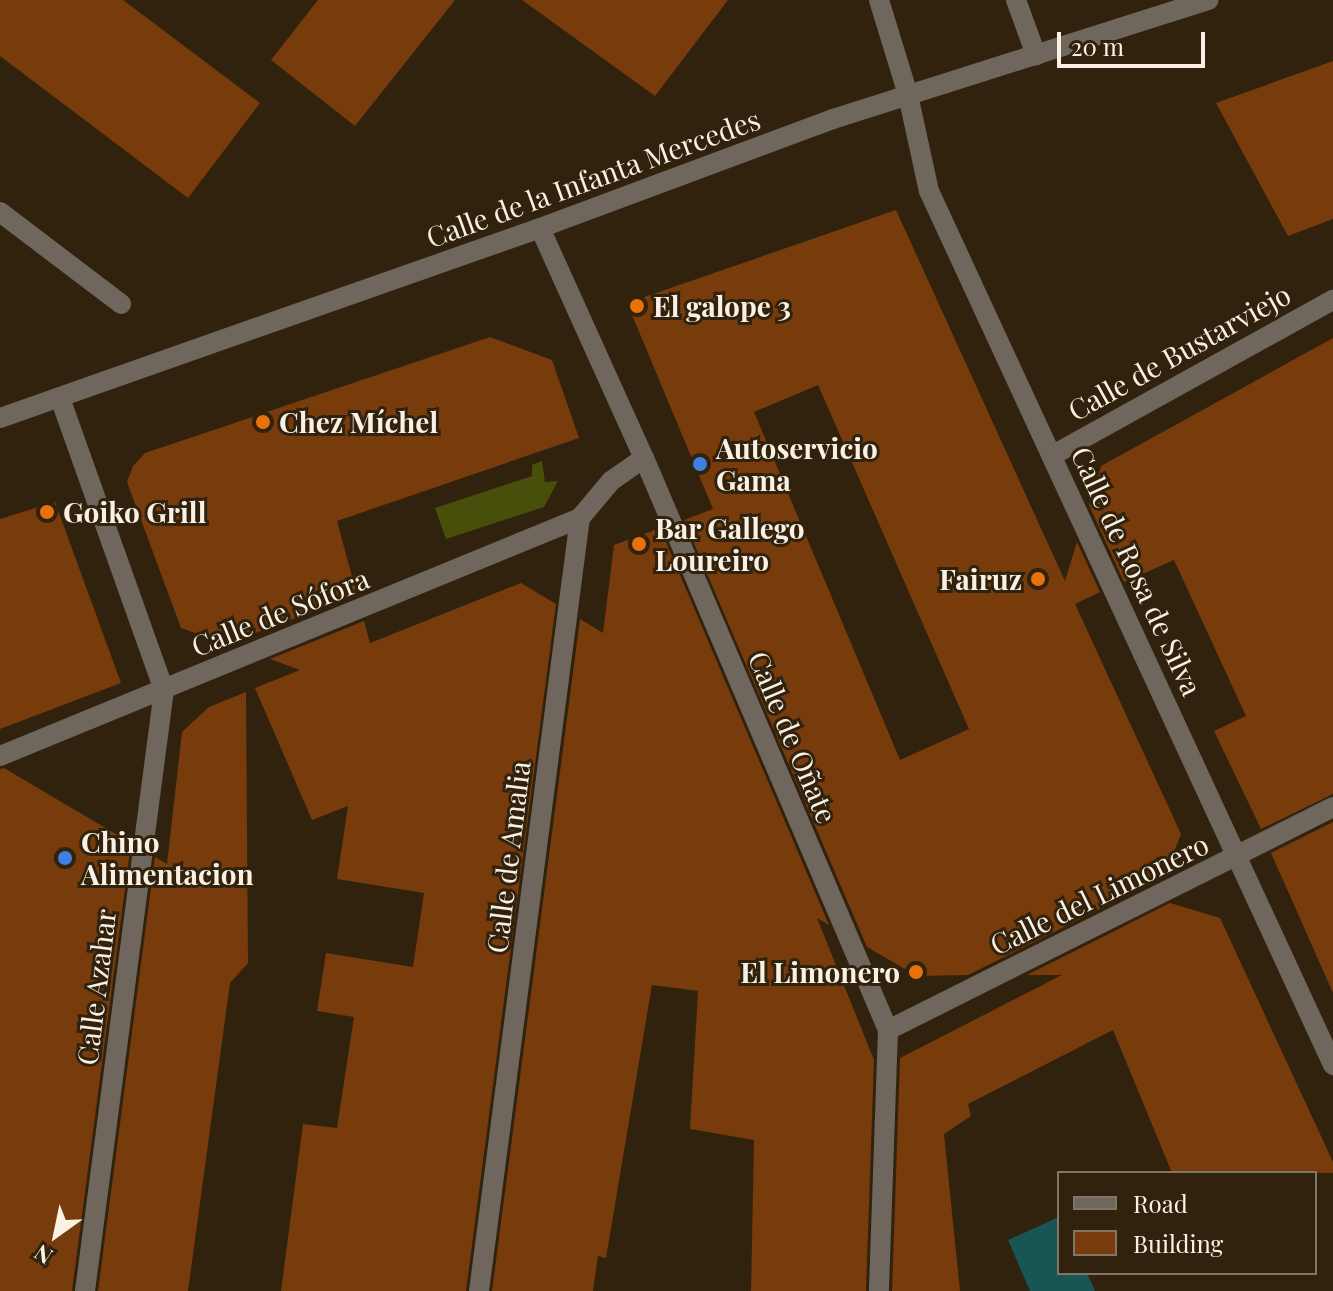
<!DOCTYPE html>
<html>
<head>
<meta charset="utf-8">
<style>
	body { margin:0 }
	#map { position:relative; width:1333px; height:1291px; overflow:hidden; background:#30220d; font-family:"Playfair Display",serif }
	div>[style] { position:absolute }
	.green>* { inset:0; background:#484f0b }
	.water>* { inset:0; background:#185555 }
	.building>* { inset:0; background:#773b0c }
	.minor>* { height:20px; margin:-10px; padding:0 10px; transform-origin:10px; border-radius:10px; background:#6f665d }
	.dots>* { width:22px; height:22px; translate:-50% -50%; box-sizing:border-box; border:4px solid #30220d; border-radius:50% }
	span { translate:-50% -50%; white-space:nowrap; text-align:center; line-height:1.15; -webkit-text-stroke:6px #30220d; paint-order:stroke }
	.street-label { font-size:28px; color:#faf1e4 }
	.poi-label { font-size:28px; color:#faf1e4; font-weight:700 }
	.left { translate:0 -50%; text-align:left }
	.right { translate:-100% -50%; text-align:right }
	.legend { position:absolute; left:1057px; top:1171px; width:260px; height:104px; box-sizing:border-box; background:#30220d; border:2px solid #817563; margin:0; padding:10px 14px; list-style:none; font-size:24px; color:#faf1e4 }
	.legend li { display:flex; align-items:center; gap:16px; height:40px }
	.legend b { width:40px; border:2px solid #817563 }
	.north { position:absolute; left:16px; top:1195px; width:80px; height:80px; -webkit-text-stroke:6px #30220d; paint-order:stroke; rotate:213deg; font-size:22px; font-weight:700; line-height:32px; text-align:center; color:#faf1e4 }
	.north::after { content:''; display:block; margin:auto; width:28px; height:36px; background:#faf1e4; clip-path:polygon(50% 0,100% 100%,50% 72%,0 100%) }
	.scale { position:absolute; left:1057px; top:32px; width:148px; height:36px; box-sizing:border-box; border:4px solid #faf1e4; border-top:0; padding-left:10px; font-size:24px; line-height:28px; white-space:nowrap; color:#faf1e4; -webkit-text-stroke:6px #30220d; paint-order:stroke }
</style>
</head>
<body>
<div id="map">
	<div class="green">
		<div style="clip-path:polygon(542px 461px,545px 482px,558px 481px,544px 507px,446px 539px,435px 508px,532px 476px,532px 465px)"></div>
	</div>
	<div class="water">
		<div style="clip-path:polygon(1059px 1217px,1059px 1273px,1087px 1273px,1095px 1291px,1030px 1291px,1008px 1240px)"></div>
	</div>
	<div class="building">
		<div style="clip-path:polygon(0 0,123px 0,260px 103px,188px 198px,0 56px)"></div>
		<div style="clip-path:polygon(318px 0,455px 0,355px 126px,271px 60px)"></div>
		<div style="clip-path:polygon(522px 0,728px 0,655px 96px)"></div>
		<div style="clip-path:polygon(1333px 61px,1333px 219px,1288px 236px,1216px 103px)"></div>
		<div style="clip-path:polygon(evenodd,896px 210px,1065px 581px,1077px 542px,1100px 592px,1075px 604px,1181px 834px,1164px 877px,968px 975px,917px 976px,867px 947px,684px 520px,713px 509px,627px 303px,896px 210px,818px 385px,969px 729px,900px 760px,754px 412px,818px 385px)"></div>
		<div style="clip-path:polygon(490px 337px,552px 360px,579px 438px,337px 521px,357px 595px,226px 644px,181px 628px,127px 482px,133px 466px,145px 453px)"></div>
		<div style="clip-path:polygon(1333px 338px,1333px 794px,1261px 829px,1214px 731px,1246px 716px,1174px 560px,1124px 582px,1089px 505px,1101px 466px)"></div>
		<div style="clip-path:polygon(55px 502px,121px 683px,0 729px,0 519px)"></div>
		<div style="clip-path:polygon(660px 528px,829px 925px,817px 918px,874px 1060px,866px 1291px,751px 1291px,754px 1140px,690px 1129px,698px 991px,652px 985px,606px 1258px,598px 1256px,593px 1291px,492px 1291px,580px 619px,603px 633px,614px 545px)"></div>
		<div style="clip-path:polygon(521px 583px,556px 604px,466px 1291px,281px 1291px,303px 1124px,337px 1128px,354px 1017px,317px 1011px,326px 953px,413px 967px,424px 893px,337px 879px,348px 806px,312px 820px,255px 688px,300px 670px,270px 659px,364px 621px,370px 643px)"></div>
		<div style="clip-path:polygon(246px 692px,248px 963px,230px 983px,188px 1291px,98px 1291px,155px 857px,167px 864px,182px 732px,209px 707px)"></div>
		<div style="clip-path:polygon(4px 768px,131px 843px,72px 1291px,0 1291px,0 769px)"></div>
		<div style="clip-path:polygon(1333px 822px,1333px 993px,1271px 853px)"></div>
		<div style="clip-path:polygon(1170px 903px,1220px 918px,1333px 1162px,1333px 1173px,1172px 1173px,1113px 1030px,968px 1104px,971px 1116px,944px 1134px,960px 1291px,892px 1291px,900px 1058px,1062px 975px,1027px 975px)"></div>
	</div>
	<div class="minor">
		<div style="left:879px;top:0;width:99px;rotate:73deg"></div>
		<div style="left:908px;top:95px;width:98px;rotate:77.7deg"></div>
		<div style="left:929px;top:191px;width:963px;rotate:65.19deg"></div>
		<div style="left:1016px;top:0;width:59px;rotate:70deg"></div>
		<div style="left:0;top:212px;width:152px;rotate:37.2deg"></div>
		<div style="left:540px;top:228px;width:252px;rotate:65.7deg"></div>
		<div style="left:644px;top:458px;width:622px;rotate:66.9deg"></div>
		<div style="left:888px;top:1030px;width:261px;rotate:92deg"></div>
		<div style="left:60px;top:398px;width:310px;rotate:70.4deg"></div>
		<div style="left:164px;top:690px;width:606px;rotate:97.49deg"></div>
		<div style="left:0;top:418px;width:572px;rotate:-19.38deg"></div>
		<div style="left:540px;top:228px;width:313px;rotate:-20.4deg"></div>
		<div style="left:833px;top:119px;width:394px;rotate:-17.6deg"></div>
		<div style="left:1053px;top:455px;width:320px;rotate:-29deg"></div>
		<div style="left:0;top:756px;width:627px;rotate:-22.31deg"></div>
		<div style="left:888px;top:1030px;width:498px;rotate:-26.6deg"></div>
		<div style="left:479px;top:1291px;width:780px;rotate:-82.56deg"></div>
		<div style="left:580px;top:518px;width:48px;rotate:-50deg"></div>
		<div style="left:611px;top:481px;width:40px;rotate:-34.9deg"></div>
	</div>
	<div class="dots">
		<div style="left:637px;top:306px;background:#e8710a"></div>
		<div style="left:263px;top:422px;background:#e8710a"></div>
		<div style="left:700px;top:464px;background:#3f7fe0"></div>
		<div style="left:47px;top:512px;background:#e8710a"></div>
		<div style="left:639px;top:544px;background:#e8710a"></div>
		<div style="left:1038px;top:579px;background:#e8710a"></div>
		<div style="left:65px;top:858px;background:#3f7fe0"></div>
		<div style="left:916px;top:972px;background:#e8710a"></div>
	</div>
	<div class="street-label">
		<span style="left:593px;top:178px;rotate:-20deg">Calle de la Infanta Mercedes</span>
		<span style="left:1179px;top:352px;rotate:-29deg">Calle de Bustarviejo</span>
		<span style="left:1137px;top:571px;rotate:65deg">Calle de Rosa de Silva</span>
		<span style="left:280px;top:612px;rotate:-22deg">Calle de Sófora</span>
		<span style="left:793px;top:737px;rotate:67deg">Calle de Oñate</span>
		<span style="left:508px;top:857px;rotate:-83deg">Calle de Amalia</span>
		<span style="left:1099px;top:894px;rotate:-26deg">Calle del Limonero</span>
		<span style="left:96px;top:987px;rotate:-83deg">Calle Azahar</span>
	</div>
	<div class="poi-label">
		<span class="left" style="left:653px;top:306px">El galope 3</span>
		<span class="left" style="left:279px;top:422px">Chez Míchel</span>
		<span class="left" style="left:716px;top:464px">Autoservicio<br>Gama</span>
		<span class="left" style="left:63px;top:512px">Goiko Grill</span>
		<span class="left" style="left:655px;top:544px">Bar Gallego<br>Loureiro</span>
		<span class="right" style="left:1022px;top:579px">Fairuz</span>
		<span class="left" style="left:81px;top:858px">Chino<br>Alimentacion</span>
		<span class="right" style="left:900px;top:972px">El Limonero</span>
	</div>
	<ul class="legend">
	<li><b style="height:10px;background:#6f665d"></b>Road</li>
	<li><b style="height:22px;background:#773b0c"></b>Building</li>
	</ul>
	<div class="north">N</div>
	<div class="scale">20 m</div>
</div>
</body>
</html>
